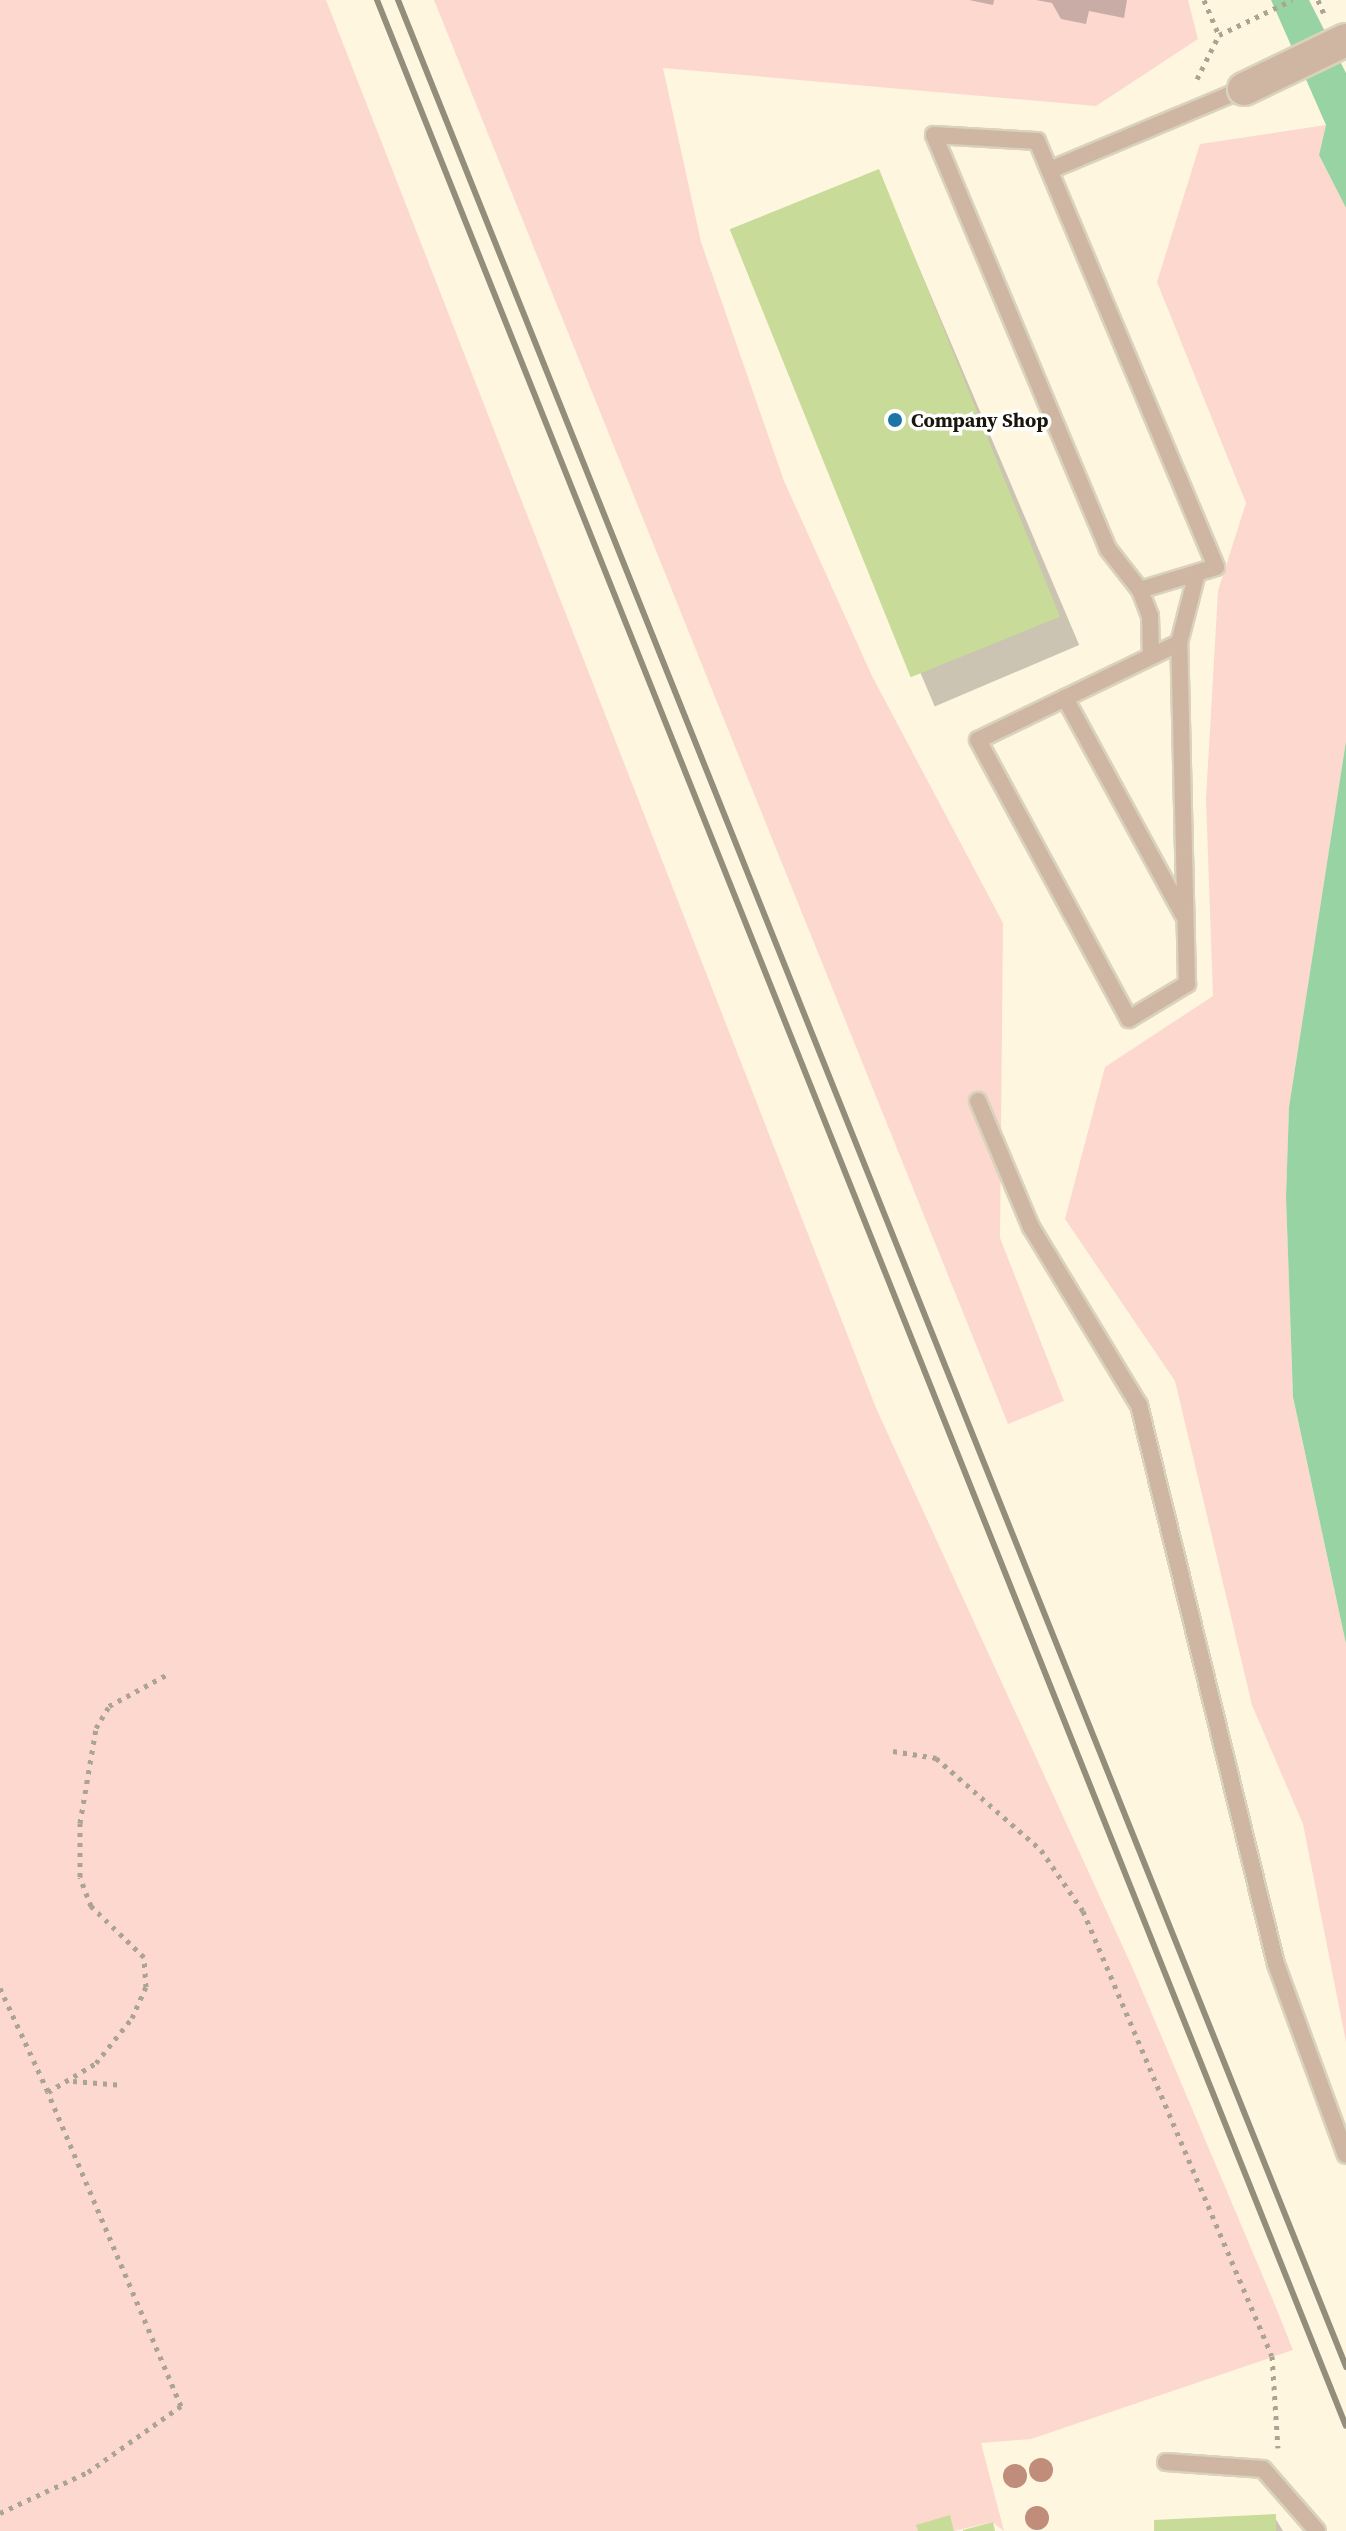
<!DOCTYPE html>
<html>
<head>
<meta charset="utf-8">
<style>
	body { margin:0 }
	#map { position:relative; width:1346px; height:2531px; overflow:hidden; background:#fef6df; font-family:"Source Serif 4",serif }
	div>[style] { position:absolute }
	.green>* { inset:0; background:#fcd8cf }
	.water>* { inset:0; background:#98d3a4 }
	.shadow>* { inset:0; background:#0003; transform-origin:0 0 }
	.building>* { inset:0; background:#c8db99; transform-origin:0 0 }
	.path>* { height:5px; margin-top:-2.5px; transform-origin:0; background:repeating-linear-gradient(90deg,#aaa492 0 4px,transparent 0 10px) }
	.roads { filter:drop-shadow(2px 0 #d9d2bd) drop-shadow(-2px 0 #d9d2bd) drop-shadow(0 2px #d9d2bd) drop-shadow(0 -2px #d9d2bd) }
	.lane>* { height:16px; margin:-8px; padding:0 8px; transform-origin:8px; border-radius:8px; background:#cfb6a2 }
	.rail>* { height:6px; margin:-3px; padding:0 3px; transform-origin:3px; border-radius:3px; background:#938e7c }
	.bridges { filter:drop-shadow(2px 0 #d9d2bd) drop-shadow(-2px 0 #d9d2bd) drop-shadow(0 2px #d9d2bd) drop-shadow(0 -2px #d9d2bd) }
	.street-bridge>* { height:32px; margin:-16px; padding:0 16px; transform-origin:16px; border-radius:16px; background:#cfb6a2 }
	.trees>* { width:24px; height:24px; margin:-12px; border-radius:50%; background:#bf8d79 }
	.dots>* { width:22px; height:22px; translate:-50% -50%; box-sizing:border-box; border:4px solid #fff; border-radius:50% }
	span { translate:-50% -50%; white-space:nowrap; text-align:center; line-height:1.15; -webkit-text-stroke:7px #fff; paint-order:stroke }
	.poi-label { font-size:20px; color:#19160b; font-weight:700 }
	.left { translate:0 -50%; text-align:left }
</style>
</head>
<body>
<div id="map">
	<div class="green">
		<div style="clip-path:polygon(0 0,326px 0,876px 1408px,1133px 1969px,1275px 2305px,1293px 2350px,1031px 2439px,981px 2443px,1004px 2531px,992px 2522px,954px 2531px,950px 2516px,917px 2525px,918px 2531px,0 2531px)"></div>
		<div style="clip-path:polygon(434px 0,1188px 0,1198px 39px,1096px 106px,663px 68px,701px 242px,784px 481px,872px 676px,1003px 923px,1000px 1238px,1064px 1401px,1008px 1424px)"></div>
		<div style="clip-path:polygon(1326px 125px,1319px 155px,1346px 208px,1346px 741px,1289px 1107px,1286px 1197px,1293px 1398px,1346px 1644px,1346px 2042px,1303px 1824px,1252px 1705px,1175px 1381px,1065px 1219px,1105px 1067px,1213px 996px,1206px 799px,1218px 591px,1246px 503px,1157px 282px,1200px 144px)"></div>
	</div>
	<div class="water">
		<div style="clip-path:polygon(1271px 0,1309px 0,1346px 73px,1346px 208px,1319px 155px,1326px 125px)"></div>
		<div style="clip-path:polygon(1346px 741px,1346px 1644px,1293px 1397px,1286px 1197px,1289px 1107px)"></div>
	</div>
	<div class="shadow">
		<div style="clip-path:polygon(969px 0,994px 0,993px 5px)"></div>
		<div style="clip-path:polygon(1036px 0,1127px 0,1124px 18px,1089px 11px,1086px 24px,1061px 19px,1052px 3px)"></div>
		<div style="left:878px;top:171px;width:515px;height:157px;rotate:67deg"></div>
		<div style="clip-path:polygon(1274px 2516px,1283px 2531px,1156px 2531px)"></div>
	</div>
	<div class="building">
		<div style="left:879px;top:169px;width:483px;height:161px;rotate:68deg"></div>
		<div style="clip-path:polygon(1276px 2514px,1276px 2531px,1154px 2531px,1154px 2520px)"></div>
		<div style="clip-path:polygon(950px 2515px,954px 2531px,918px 2531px,916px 2525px)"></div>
		<div style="clip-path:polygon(993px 2522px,995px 2531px,963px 2531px,963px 2530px)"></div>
	</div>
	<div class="path">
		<div style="left:1204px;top:0;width:38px;rotate:67deg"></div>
		<div style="left:1318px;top:0;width:15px;rotate:67deg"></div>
		<div style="left:1197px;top:79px;width:49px;rotate:-63.4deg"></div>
		<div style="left:1219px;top:35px;width:81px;rotate:-25.6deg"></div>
		<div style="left:893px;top:1751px;width:44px;rotate:9.2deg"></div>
		<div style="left:936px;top:1758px;width:140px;rotate:41.2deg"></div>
		<div style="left:1041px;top:1850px;width:74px;rotate:55.5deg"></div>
		<div style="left:1083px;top:1911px;width:483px;rotate:67deg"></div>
		<div style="left:1272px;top:2356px;width:92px;rotate:86.3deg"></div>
		<div style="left:0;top:1988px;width:115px;rotate:65.2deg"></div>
		<div style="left:48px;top:2092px;width:56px;rotate:-31.1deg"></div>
		<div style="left:96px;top:2063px;width:58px;rotate:-51.3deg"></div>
		<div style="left:132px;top:2018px;width:34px;rotate:-66deg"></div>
		<div style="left:146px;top:1987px;width:30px;rotate:-94deg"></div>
		<div style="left:144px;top:1957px;width:74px;rotate:-136.1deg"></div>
		<div style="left:91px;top:1906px;width:31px;rotate:-111deg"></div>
		<div style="left:80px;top:1877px;width:54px;rotate:-90deg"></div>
		<div style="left:80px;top:1823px;width:96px;rotate:-80.4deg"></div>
		<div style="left:96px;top:1728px;width:26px;rotate:-59deg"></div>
		<div style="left:109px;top:1706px;width:65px;rotate:-28.5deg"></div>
		<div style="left:73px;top:2081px;width:50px;rotate:4.6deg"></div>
		<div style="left:0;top:2513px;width:97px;rotate:-25deg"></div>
		<div style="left:88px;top:2472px;width:114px;rotate:-35.4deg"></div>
		<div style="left:181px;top:2406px;width:341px;rotate:-113deg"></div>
	</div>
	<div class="roads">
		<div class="lane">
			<div style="left:934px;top:135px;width:103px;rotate:3.3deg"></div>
			<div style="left:1037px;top:141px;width:462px;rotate:67.2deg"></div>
			<div style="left:1216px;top:567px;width:79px;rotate:163.2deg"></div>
			<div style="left:1140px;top:590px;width:52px;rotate:-128deg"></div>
			<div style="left:1108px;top:549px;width:449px;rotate:-112.8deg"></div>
			<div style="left:1050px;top:170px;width:210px;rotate:-22.7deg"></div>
			<div style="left:1140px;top:590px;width:28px;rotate:69deg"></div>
			<div style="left:1150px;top:616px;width:40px;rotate:88.6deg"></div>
			<div style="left:1179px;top:643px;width:223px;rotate:154.2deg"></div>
			<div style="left:978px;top:740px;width:317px;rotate:61.6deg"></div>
			<div style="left:1129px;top:1019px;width:68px;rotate:-31.1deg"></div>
			<div style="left:1187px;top:984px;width:341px;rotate:-91.3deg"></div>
			<div style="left:1179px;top:643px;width:72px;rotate:-75.6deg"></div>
			<div style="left:1065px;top:698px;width:246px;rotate:61.4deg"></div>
			<div style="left:978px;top:1101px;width:137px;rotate:67.2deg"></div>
			<div style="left:1031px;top:1227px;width:208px;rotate:58.8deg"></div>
			<div style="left:1139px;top:1405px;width:576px;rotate:76.23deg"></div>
			<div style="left:1276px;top:1964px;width:203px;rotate:69.9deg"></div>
			<div style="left:1166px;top:2462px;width:97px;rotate:4.1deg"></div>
			<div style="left:1263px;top:2469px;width:82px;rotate:48.9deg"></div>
		</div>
	</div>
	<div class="rail">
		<div style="left:377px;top:0;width:2612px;rotate:68.23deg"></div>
		<div style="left:398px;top:0;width:2550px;rotate:68.17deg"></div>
	</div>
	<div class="bridges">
		<div class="street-bridge">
			<div style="left:1244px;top:89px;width:113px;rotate:-25.7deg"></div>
		</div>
	</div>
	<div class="trees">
		<div style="left:1041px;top:2470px"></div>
		<div style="left:1015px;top:2476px"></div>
		<div style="left:1037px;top:2518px"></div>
	</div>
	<div class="dots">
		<div style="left:895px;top:420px;background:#1c75a4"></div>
	</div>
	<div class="poi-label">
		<span class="left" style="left:911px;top:420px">Company Shop</span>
	</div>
</div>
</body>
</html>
